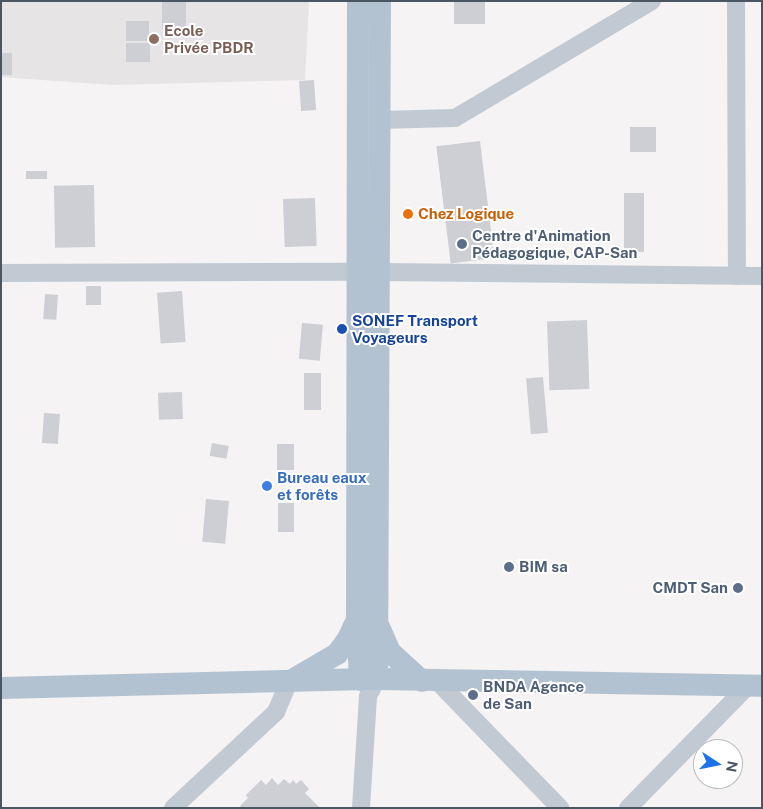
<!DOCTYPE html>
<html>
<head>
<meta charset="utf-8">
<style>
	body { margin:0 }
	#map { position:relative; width:763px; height:809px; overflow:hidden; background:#f5f3f3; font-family:"Public Sans",sans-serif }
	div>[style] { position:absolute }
	.education>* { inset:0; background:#e6e4e5 }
	.building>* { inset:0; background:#cdcfd5; transform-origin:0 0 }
	.minor>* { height:18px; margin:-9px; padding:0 9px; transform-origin:9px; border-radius:9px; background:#c1cad2 }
	.major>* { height:22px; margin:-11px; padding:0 11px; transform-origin:11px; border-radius:11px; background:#b3c2d1 }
	.dots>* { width:14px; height:14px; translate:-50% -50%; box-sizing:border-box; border:2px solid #fff; border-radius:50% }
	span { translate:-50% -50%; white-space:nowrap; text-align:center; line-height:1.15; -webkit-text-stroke:4px #fff; paint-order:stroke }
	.education-label { font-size:15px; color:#785e54; font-weight:700 }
	.left { translate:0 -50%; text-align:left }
	.food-label { font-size:15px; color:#c56008; font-weight:700 }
	.service-label { font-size:15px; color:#4e5e75; font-weight:700 }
	.right { translate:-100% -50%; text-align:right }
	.transit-label { font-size:15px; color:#164399; font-weight:700 }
	.shop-label { font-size:15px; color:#366cbe; font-weight:700 }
	.frame { position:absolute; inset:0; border:2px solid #4a5661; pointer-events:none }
	.north { position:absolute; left:693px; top:739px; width:50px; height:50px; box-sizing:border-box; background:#fff; border:1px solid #b7bbc0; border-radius:50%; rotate:101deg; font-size:14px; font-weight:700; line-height:20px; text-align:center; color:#4a5661 }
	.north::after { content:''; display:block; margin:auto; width:18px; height:22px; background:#1a73e8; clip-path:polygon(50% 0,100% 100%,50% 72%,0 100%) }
</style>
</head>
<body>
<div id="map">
	<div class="education">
		<div style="clip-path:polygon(1px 1px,309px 1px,305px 80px,112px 85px,1px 77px)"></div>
	</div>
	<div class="building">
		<div style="left:162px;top:1px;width:24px;height:28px"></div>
		<div style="left:454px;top:1px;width:31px;height:23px"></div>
		<div style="left:149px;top:21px;width:20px;height:23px;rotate:90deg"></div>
		<div style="left:150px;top:43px;width:19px;height:24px;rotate:90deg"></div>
		<div style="left:1px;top:53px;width:11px;height:22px"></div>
		<div style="left:314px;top:80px;width:30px;height:15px;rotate:86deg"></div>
		<div style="left:656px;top:127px;width:25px;height:26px;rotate:90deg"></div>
		<div style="left:480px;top:141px;width:118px;height:44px;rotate:83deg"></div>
		<div style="left:47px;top:171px;width:8px;height:21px;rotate:90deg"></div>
		<div style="left:94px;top:185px;width:62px;height:40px;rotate:89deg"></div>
		<div style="left:624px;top:193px;width:20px;height:59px"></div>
		<div style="left:315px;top:198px;width:48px;height:32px;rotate:88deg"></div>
		<div style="left:86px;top:286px;width:15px;height:19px"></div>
		<div style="left:182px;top:291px;width:51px;height:25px;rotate:86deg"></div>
		<div style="left:45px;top:294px;width:13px;height:25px;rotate:4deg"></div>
		<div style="left:587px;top:320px;width:69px;height:40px;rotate:88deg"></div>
		<div style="left:302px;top:323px;width:21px;height:36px;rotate:5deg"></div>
		<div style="left:304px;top:373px;width:17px;height:37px"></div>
		<div style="left:543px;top:377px;width:56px;height:17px;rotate:85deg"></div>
		<div style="left:182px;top:392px;width:27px;height:24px;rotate:88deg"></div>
		<div style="left:44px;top:413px;width:16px;height:30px;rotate:4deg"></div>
		<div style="left:212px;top:443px;width:17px;height:13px;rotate:10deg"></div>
		<div style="left:277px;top:444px;width:17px;height:26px"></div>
		<div style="left:206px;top:499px;width:23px;height:43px;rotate:5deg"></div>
		<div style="left:278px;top:503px;width:16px;height:29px"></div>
		<div style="clip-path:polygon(272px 778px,278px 785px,284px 779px,290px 784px,293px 780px,296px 784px,301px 780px,309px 789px,305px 793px,320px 808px,242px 808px,240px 806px,248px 798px,246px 795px,261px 780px,266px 785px)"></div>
	</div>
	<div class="minor">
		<div style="left:736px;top:1px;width:275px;rotate:89.8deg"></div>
		<div style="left:379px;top:120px;width:76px;rotate:-1.5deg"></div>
		<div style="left:455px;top:118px;width:229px;rotate:-30.7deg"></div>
		<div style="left:379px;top:272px;width:383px;rotate:0.6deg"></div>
		<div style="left:1px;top:273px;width:356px;rotate:-0.2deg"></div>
		<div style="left:437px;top:681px;width:177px;rotate:45.9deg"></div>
		<div style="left:173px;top:808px;width:141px;rotate:-43deg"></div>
		<div style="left:276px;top:712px;width:33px;rotate:-67deg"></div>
		<div style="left:361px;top:808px;width:112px;rotate:-86.4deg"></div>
		<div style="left:368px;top:696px;width:19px;rotate:-62deg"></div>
		<div style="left:628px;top:808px;width:171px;rotate:-45.5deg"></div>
	</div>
	<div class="major">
		<div style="left:358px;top:1px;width:619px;rotate:90.09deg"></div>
		<div style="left:357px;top:620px;width:60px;rotate:87.1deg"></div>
		<div style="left:379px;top:627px;width:27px;rotate:66deg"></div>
		<div style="left:390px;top:652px;width:43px;rotate:42.2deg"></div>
		<div style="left:294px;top:679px;width:50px;rotate:-30.2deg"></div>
		<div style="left:337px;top:654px;width:19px;rotate:-54deg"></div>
		<div style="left:348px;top:639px;width:21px;rotate:-65deg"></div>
		<div style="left:377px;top:679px;width:678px;rotate:-89.75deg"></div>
		<div style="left:1px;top:688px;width:376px;rotate:-1.4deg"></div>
		<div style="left:377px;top:679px;width:385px;rotate:1deg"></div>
	</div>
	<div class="dots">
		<div style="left:154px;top:39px;background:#8d6e63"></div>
		<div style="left:408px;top:214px;background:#e8710a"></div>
		<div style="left:462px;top:244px;background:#5c6f8a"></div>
		<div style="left:342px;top:329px;background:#1a4fb4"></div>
		<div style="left:267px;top:486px;background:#3f7fe0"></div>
		<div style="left:509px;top:567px;background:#5c6f8a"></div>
		<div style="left:738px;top:588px;background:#5c6f8a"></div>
		<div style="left:473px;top:695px;background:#5c6f8a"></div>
	</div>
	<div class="education-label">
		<span class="left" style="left:164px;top:39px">Ecole<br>Privée PBDR</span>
	</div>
	<div class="food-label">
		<span class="left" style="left:418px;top:214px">Chez Logique</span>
	</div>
	<div class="service-label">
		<span class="left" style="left:472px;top:244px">Centre d'Animation<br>Pédagogique, CAP-San</span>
		<span class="left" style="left:519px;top:567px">BIM sa</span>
		<span class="right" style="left:728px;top:588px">CMDT San</span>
		<span class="left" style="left:483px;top:695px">BNDA Agence<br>de San</span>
	</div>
	<div class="transit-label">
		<span class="left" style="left:352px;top:329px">SONEF Transport<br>Voyageurs</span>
	</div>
	<div class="shop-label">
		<span class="left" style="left:277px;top:486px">Bureau eaux<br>et forêts</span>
	</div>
	<div class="frame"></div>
	<div class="north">N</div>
</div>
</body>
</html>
